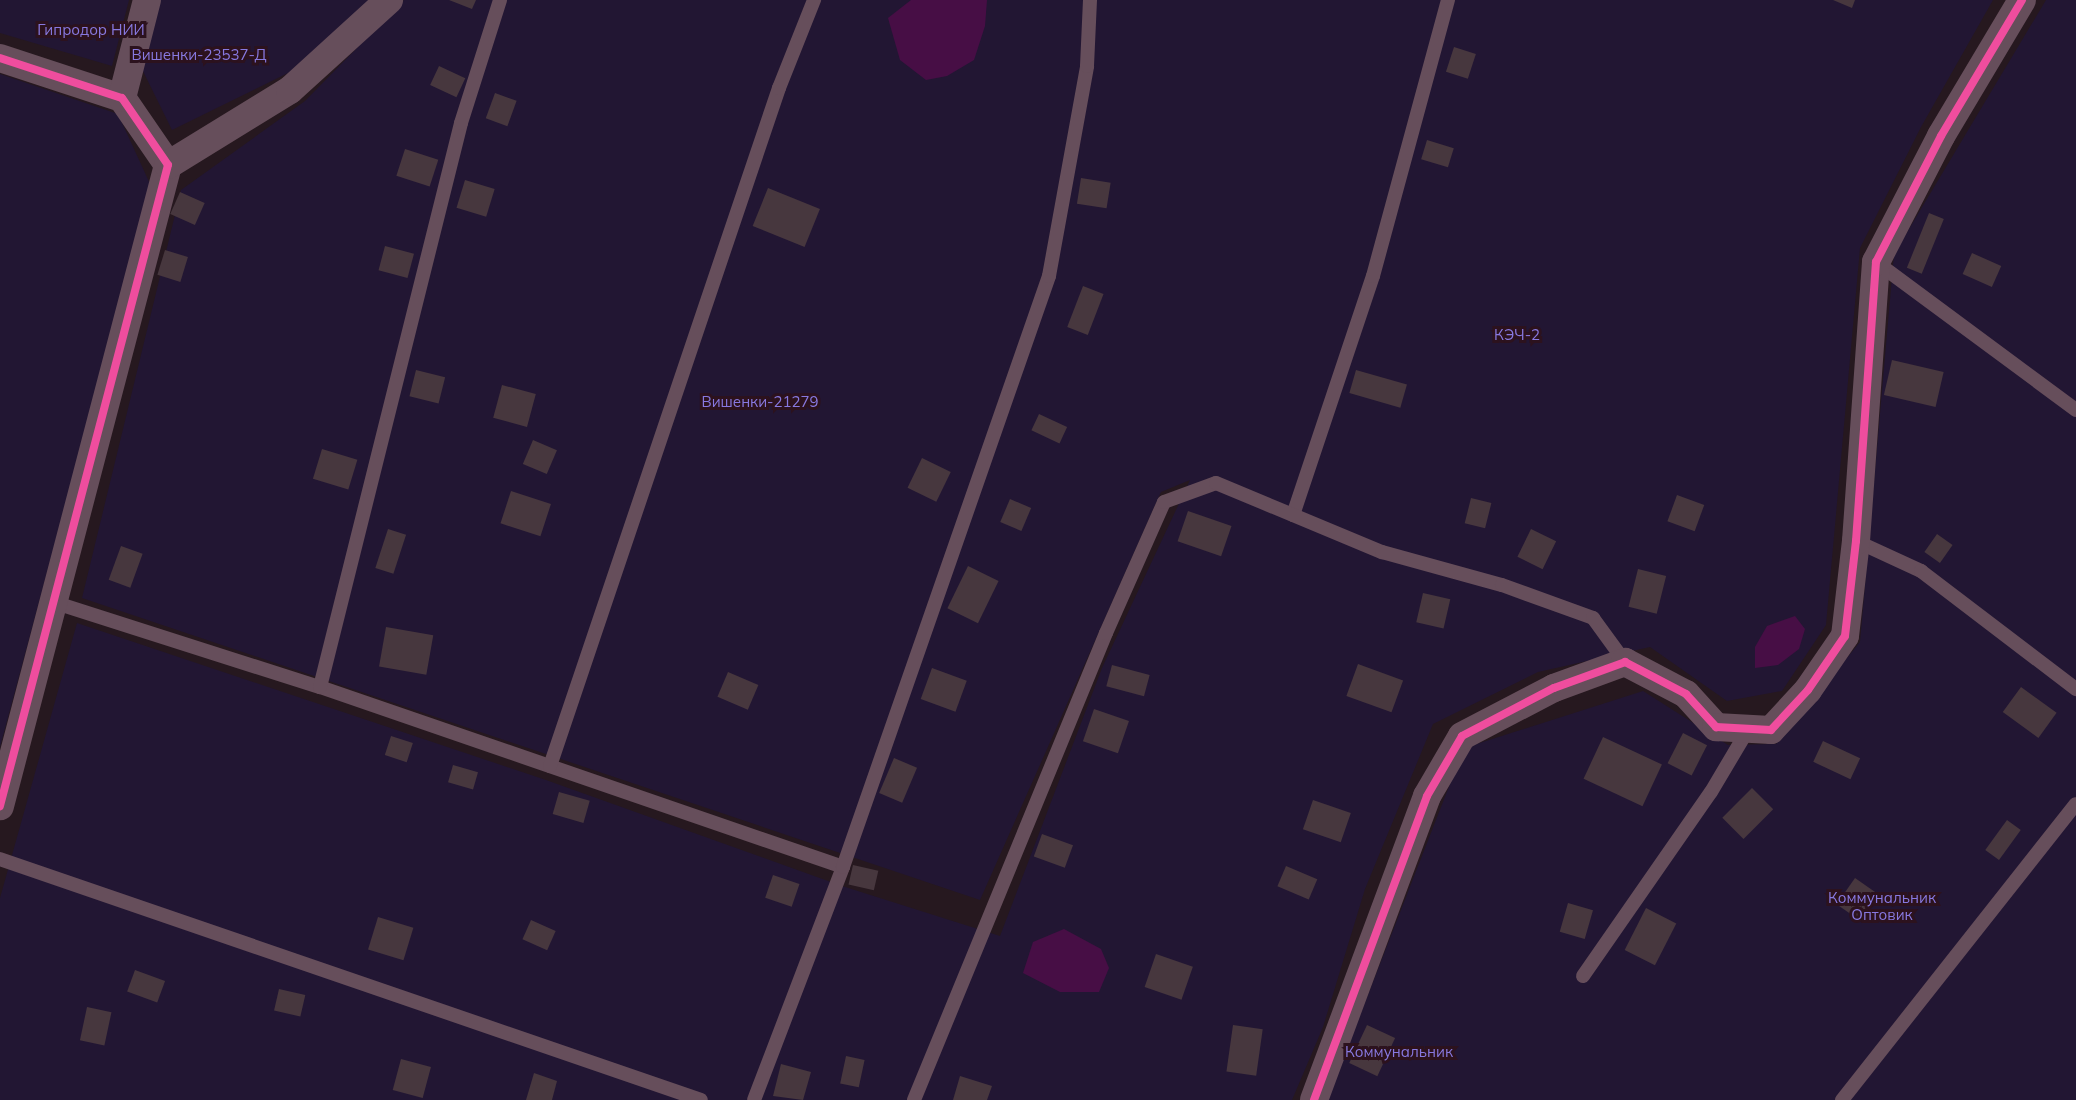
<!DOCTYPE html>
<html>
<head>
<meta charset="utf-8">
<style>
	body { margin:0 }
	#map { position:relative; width:2076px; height:1100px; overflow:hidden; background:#26181f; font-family:Mulish,sans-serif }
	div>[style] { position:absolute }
	.green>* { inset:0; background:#221633 }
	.water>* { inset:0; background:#470e45 }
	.building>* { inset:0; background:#47373e; transform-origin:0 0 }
	.lane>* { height:14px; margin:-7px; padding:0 7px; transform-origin:7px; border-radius:7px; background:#664e5b }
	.street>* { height:28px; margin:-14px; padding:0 14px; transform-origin:14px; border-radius:14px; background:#664e5b }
	.cycleway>* { height:8px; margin:-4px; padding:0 4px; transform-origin:4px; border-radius:4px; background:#ef4d9e }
	span { translate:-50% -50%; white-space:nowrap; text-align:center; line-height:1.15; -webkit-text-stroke:6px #2c121e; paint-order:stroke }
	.park-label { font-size:15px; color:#8879e1 }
</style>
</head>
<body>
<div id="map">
	<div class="green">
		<div style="clip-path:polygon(0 0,129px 0,112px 66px,0 33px)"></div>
		<div style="clip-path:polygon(156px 0,370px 0,290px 72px,172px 130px,139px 63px)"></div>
		<div style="clip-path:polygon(404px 0,1993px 0,1921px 127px,1860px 248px,1826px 625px,1782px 691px,1727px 701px,1650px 647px,1538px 672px,1433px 724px,1365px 889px,1323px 1027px,1292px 1100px,0 1100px,0 898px,77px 623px,546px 780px,842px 886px,1000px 936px,1102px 668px,1190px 480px,1161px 492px,980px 900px,82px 598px,181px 190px,305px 101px)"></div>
		<div style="clip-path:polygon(2046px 0,2076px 0,2076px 1100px,1327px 1100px,1464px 748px,1643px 691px,1728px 745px,1776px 744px,1860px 642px,1894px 254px)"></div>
		<div style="clip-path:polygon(0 74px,118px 114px,151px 186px,0 747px)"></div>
	</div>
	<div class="water">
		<div style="clip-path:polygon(911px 0,987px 0,985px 26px,974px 60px,947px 76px,926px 80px,900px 60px,888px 18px)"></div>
		<div style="clip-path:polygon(1795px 616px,1805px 629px,1799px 649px,1778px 665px,1755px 668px,1755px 647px,1767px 626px)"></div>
		<div style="clip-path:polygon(1064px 929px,1101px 949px,1109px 968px,1099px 992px,1060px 992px,1023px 973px,1033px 942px)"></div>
	</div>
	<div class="building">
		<div style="clip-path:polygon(449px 0,476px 0,472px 9px)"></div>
		<div style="clip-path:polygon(1833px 0,1855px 0,1852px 8px)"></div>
		<div style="left:1454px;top:47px;width:23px;height:26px;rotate:18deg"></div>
		<div style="left:439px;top:66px;width:29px;height:21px;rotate:25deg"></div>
		<div style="left:495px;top:93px;width:23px;height:27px;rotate:20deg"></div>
		<div style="left:1427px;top:140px;width:28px;height:20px;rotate:17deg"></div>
		<div style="left:405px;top:149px;width:35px;height:28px;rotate:18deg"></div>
		<div style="left:1081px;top:178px;width:30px;height:26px;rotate:9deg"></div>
		<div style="left:465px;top:180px;width:31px;height:29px;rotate:17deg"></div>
		<div style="left:768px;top:188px;width:56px;height:41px;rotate:22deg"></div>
		<div style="left:180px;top:192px;width:27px;height:24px;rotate:24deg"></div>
		<div style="left:1929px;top:213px;width:16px;height:59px;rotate:22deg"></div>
		<div style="left:385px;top:246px;width:30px;height:25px;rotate:15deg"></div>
		<div style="left:165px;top:250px;width:24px;height:26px;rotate:17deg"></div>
		<div style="left:1972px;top:253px;width:32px;height:23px;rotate:24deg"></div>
		<div style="left:1083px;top:286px;width:22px;height:44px;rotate:21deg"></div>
		<div style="left:1892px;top:360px;width:53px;height:36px;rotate:13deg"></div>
		<div style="left:416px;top:370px;width:30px;height:27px;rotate:14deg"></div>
		<div style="left:1356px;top:370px;width:53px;height:24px;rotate:16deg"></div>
		<div style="left:502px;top:385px;width:35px;height:34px;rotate:15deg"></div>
		<div style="left:1039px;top:414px;width:31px;height:18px;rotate:25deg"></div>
		<div style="left:533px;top:440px;width:26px;height:26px;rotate:23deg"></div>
		<div style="left:322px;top:449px;width:37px;height:31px;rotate:17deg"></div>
		<div style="left:922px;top:458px;width:32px;height:33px;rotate:26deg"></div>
		<div style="left:511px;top:491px;width:42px;height:34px;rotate:18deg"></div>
		<div style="left:1677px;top:495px;width:29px;height:28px;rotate:20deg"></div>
		<div style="left:1471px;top:498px;width:21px;height:26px;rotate:14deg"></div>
		<div style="left:1010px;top:499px;width:23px;height:25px;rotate:23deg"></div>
		<div style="left:1188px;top:511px;width:46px;height:32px;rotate:19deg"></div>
		<div style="left:388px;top:529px;width:19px;height:41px;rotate:18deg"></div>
		<div style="left:1531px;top:529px;width:28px;height:31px;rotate:26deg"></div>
		<div style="left:1937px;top:534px;width:19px;height:22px;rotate:35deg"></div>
		<div style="left:121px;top:546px;width:23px;height:36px;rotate:20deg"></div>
		<div style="left:968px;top:566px;width:34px;height:47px;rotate:26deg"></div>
		<div style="left:1638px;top:569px;width:29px;height:39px;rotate:14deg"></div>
		<div style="left:1423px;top:593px;width:28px;height:30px;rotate:13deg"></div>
		<div style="left:386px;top:627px;width:48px;height:40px;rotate:10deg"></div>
		<div style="left:1358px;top:664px;width:48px;height:34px;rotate:20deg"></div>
		<div style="left:1112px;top:665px;width:39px;height:22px;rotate:15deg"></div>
		<div style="left:932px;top:668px;width:37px;height:33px;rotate:20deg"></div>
		<div style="left:728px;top:672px;width:33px;height:27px;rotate:23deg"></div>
		<div style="left:2021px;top:687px;width:44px;height:31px;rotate:36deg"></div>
		<div style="left:1094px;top:709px;width:37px;height:34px;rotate:19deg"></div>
		<div style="left:1683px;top:733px;width:27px;height:34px;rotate:27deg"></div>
		<div style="left:391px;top:736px;width:23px;height:20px;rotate:18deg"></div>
		<div style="left:1603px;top:737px;width:65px;height:46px;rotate:25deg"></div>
		<div style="left:1823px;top:741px;width:41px;height:23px;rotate:25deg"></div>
		<div style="left:894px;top:758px;width:25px;height:38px;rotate:23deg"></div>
		<div style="left:453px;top:765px;width:26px;height:18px;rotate:16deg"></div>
		<div style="left:1752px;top:788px;width:30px;height:42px;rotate:45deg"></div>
		<div style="left:559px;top:792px;width:32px;height:23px;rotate:16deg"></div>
		<div style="left:1313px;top:800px;width:40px;height:31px;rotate:19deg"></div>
		<div style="left:2007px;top:820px;width:17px;height:37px;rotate:36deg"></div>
		<div style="left:1042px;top:834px;width:33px;height:24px;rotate:20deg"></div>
		<div style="left:853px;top:865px;width:26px;height:20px;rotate:13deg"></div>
		<div style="left:1286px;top:866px;width:34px;height:22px;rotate:23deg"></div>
		<div style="left:773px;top:875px;width:28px;height:24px;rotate:19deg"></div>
		<div style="left:1855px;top:878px;width:28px;height:32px;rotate:35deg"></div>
		<div style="left:1568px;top:903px;width:26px;height:30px;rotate:16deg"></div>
		<div style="left:1646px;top:908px;width:34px;height:47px;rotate:27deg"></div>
		<div style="left:378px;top:917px;width:37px;height:34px;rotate:17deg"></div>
		<div style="left:531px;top:920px;width:27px;height:21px;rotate:24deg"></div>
		<div style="left:1156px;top:954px;width:39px;height:35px;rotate:19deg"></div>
		<div style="left:135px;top:970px;width:32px;height:23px;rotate:20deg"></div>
		<div style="left:279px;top:989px;width:27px;height:22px;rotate:13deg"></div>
		<div style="left:87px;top:1007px;width:25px;height:34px;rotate:12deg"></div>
		<div style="left:1233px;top:1025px;width:30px;height:47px;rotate:8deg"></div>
		<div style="left:1367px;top:1025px;width:31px;height:42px;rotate:25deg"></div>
		<div style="left:846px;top:1056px;width:19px;height:28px;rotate:12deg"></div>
		<div style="left:401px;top:1059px;width:31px;height:32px;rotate:15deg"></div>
		<div style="clip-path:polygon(781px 1064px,811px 1072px,803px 1100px,773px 1096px)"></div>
		<div style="clip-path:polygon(534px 1073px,557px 1081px,552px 1100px,526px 1100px)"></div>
		<div style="clip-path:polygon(960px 1076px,992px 1086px,987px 1100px,953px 1100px)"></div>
	</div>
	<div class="lane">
		<div style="left:1876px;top:262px;width:249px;rotate:36.5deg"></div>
		<div style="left:1293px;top:515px;width:252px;rotate:-71.5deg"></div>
		<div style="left:1373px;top:276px;width:286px;rotate:-74.8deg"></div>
		<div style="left:1856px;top:541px;width:72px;rotate:24.8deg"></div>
		<div style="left:1921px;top:571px;width:195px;rotate:37.3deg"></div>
		<div style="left:53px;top:602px;width:280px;rotate:17.7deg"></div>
		<div style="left:320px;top:687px;width:553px;rotate:18.99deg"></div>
		<div style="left:843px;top:867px;width:249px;rotate:110.9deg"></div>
		<div style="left:320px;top:687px;width:581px;rotate:-75.96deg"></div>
		<div style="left:461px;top:123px;width:129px;rotate:-72.4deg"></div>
		<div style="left:550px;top:766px;width:716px;rotate:-71.34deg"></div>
		<div style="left:779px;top:88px;width:95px;rotate:-68.3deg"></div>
		<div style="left:0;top:859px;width:741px;rotate:18.97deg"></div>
		<div style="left:843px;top:867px;width:626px;rotate:-70.78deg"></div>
		<div style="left:1049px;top:276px;width:213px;rotate:-79.7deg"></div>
		<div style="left:1087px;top:66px;width:66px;rotate:-87.4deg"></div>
		<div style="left:1583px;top:976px;width:224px;rotate:-55.2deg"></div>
		<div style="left:1711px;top:792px;width:74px;rotate:-59.3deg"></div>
		<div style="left:914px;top:1100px;width:505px;rotate:-67.65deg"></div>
		<div style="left:1106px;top:633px;width:143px;rotate:-66.1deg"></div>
		<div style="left:1164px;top:502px;width:55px;rotate:-20.1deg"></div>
		<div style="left:1216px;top:483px;width:180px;rotate:22.6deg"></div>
		<div style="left:1382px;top:552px;width:124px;rotate:15.4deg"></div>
		<div style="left:1502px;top:585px;width:97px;rotate:19.9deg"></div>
		<div style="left:1593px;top:618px;width:54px;rotate:54deg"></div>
		<div style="left:1842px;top:1100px;width:377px;rotate:-51.7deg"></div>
	</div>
	<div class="street">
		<div style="left:0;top:58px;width:128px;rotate:18.2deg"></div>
		<div style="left:122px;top:98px;width:81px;rotate:55.5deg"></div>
		<div style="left:168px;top:165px;width:663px;rotate:104.69deg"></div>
		<div style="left:122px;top:98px;width:101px;rotate:-75.7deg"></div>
		<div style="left:168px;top:165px;width:143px;rotate:-31.6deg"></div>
		<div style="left:290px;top:90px;width:134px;rotate:-42.3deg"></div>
		<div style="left:1314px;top:1100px;width:324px;rotate:-69.6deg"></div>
		<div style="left:1427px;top:796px;width:69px;rotate:-59.7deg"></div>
		<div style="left:1462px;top:736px;width:104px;rotate:-27.6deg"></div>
		<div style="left:1554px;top:688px;width:76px;rotate:-20.1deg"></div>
		<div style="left:1625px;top:662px;width:69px;rotate:27.7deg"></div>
		<div style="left:1686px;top:694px;width:45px;rotate:47.7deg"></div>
		<div style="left:1716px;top:727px;width:55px;rotate:3.1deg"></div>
		<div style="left:1771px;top:730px;width:54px;rotate:-47.2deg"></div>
		<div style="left:1808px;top:690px;width:65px;rotate:-55.6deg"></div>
		<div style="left:1845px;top:636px;width:96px;rotate:-83.4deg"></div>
		<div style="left:1856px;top:541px;width:280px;rotate:-85.9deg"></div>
		<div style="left:1876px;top:262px;width:142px;rotate:-62.7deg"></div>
		<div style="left:1941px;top:136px;width:158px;rotate:-59.2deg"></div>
	</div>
	<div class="cycleway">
		<div style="left:0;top:58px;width:128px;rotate:18.2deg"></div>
		<div style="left:122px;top:98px;width:81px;rotate:55.5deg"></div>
		<div style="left:168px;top:165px;width:663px;rotate:104.69deg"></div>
		<div style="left:1314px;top:1100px;width:324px;rotate:-69.6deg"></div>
		<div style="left:1427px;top:796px;width:69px;rotate:-59.7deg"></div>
		<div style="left:1462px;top:736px;width:104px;rotate:-27.6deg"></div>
		<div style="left:1554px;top:688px;width:76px;rotate:-20.1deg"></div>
		<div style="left:1625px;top:662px;width:69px;rotate:27.7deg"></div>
		<div style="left:1686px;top:694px;width:45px;rotate:47.7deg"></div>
		<div style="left:1716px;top:727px;width:55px;rotate:3.1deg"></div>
		<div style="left:1771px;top:730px;width:54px;rotate:-47.2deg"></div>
		<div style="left:1808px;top:690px;width:65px;rotate:-55.6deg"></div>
		<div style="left:1845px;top:636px;width:96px;rotate:-83.4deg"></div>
		<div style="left:1856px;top:541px;width:280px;rotate:-85.9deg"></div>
		<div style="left:1876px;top:262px;width:142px;rotate:-62.7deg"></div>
		<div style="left:1941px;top:136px;width:158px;rotate:-59.2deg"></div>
	</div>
	<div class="park-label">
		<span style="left:91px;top:30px">Гипродор НИИ</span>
		<span style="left:199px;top:55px">Вишенки-23537-Д</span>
		<span style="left:1517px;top:335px">КЭЧ-2</span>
		<span style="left:760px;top:402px">Вишенки-21279</span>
		<span style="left:1882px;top:906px">Коммунальник<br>Оптовик</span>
		<span style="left:1399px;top:1052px">Коммунальник</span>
	</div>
</div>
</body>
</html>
